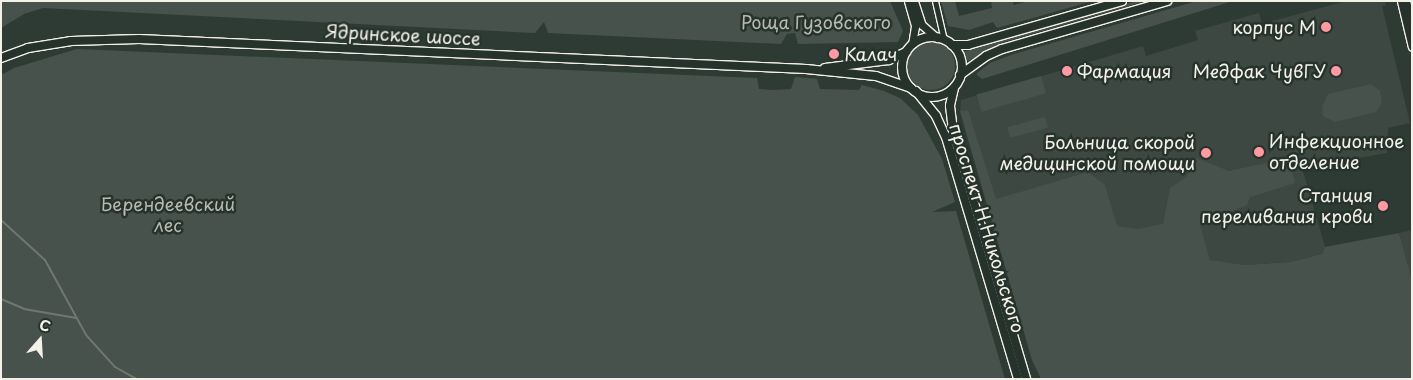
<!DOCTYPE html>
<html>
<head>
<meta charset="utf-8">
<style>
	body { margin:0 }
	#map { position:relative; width:1413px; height:380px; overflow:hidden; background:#2e3b34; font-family:"Playpen Sans",sans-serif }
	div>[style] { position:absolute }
	.built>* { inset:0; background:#3c4841 }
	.green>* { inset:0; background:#48524c; transform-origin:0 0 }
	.round { border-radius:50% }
	.stream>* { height:2px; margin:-1px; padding:0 1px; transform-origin:1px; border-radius:1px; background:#6f7770 }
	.roads { filter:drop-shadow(1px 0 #f4f1e8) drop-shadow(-1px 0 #f4f1e8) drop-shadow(0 1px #f4f1e8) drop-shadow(0 -1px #f4f1e8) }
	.minor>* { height:5px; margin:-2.5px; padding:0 2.5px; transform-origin:2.5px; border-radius:2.5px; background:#26332d }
	.secondary>* { height:7px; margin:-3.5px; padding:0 3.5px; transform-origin:3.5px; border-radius:3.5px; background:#26332d }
	.primary>* { height:8px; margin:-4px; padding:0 4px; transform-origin:4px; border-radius:4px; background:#26332d }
	.primary>.ring { margin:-4px; padding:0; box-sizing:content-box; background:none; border:8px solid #26332d; border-radius:50% }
	.dots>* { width:14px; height:14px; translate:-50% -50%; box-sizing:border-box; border:2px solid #26332d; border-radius:50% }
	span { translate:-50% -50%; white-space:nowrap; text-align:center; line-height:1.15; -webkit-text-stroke:5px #26332d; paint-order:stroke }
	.park-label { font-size:18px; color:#b8b9b1 }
	.poi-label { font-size:18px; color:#f4f1e8 }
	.right { translate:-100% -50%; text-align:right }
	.left { translate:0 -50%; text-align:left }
	.street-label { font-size:18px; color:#f4f1e8 }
	.frame { position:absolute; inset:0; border:2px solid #f4f1e8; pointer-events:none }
	.north { position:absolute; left:15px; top:315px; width:50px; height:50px; -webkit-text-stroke:4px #26332d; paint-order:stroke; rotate:19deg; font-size:14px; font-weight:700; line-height:20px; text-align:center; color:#f4f1e8 }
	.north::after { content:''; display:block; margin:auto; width:18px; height:22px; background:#f4f1e8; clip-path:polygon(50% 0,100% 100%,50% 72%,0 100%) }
</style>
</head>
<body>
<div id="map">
	<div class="built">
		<div style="clip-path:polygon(1346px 1px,1385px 1px,1386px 5px,1382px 6px,1410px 123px,1388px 128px,1387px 153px,1302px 168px,1325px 247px,1322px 254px,1290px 262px,1244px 265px,1210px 261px,1200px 224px,1001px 254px,960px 111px,961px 100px,1143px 46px,1146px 56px,1198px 40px,1195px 31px,1259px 13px,1262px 24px)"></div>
		<div style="clip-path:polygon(1412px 230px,1412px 280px,1399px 233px)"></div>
	</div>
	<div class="green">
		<div style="clip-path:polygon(1px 1px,890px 1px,903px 31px,898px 42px,798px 44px,795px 33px,787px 34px,781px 44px,548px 33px,544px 22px,535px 33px,43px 8px,24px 14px,1px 28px)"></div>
		<div style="clip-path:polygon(941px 1px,955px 1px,959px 16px,992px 8px,991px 1px,1012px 1px,1014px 5px,1027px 1px,1093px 1px,997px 28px,993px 22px,969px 30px,948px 26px)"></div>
		<div style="clip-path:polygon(1137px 1px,1146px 1px,1004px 42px,968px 61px,963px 52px)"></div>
		<div style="clip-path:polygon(1197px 1px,1233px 1px,982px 79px,976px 74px,990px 63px,1014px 54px)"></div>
		<div class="round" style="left:907px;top:42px;width:48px;height:48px"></div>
		<div style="clip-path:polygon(77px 49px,757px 78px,759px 89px,773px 90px,791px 89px,795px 77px,817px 79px,820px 89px,859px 90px,862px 85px,884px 91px,900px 98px,918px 115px,942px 159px,955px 202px,932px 212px,956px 211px,1005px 379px,1px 379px,1px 75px,14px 68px)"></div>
		<div style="left:1041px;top:76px;width:18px;height:67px;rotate:74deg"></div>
		<div style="clip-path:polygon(1371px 84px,1380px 91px,1382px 102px,1376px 112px,1335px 122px,1323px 116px,1322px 107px,1328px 94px)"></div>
		<div style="clip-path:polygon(968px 110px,996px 199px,1088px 172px,1105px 185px,1117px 226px,1137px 229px,1163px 224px,1170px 188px,1188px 176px,1186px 165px,1196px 158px,1229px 171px,1289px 158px,1295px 183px,1250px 197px,1247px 205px,1200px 224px,1210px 260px,1244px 265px,1290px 262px,1322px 254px,1325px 247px,1399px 233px,1412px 280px,1412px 379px,1041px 379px,1032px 360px,960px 111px)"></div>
		<div style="left:1045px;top:117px;width:11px;height:39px;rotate:75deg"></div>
	</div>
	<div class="stream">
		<div style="left:1px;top:220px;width:59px;rotate:42.3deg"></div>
		<div style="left:45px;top:260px;width:85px;rotate:61.3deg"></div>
		<div style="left:86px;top:335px;width:43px;rotate:47.8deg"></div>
		<div style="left:115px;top:367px;width:25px;rotate:29deg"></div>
		<div style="left:1px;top:299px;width:25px;rotate:23deg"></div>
		<div style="left:24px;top:309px;width:53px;rotate:9.8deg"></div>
	</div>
	<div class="roads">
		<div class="minor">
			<div style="left:935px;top:1px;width:40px;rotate:77deg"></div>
		</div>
		<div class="secondary">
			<div style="left:908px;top:1px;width:26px;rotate:74deg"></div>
			<div style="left:915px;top:26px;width:18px;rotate:99deg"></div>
			<div style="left:914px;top:1px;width:25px;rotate:72deg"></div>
			<div style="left:922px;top:25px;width:20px;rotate:41deg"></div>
			<div style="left:1401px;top:1px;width:47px;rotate:76.6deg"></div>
			<div style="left:1406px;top:1px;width:24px;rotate:75deg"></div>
		</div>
		<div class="primary">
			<div class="ring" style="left:902px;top:37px;width:52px;height:52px"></div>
			<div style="left:952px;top:45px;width:16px"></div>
			<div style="left:968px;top:45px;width:160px;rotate:-15.9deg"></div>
			<div style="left:1px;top:58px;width:29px;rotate:-20deg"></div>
			<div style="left:28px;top:48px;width:44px;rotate:-9.2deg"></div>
			<div style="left:71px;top:41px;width:68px;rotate:-1.7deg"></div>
			<div style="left:139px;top:39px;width:668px;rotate:2.58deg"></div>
			<div style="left:806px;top:69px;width:70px;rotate:5.7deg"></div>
			<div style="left:876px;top:76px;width:37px;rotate:19deg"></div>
			<div style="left:825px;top:68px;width:64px;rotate:-7.1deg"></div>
			<div style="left:889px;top:60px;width:19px;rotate:-25deg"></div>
			<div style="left:960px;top:75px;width:32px;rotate:-36deg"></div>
			<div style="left:986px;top:56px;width:17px;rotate:-24deg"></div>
			<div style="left:1002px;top:49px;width:172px;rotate:-16.2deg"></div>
			<div style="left:954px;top:88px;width:18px;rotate:103deg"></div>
			<div style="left:950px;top:106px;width:26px;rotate:83deg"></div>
			<div style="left:953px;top:132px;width:258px;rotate:73.5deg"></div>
			<div style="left:916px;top:91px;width:32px;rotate:51deg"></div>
			<div style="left:936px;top:116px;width:23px;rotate:65deg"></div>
			<div style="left:946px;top:137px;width:252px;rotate:73.4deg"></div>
		</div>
	</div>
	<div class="dots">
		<div style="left:1326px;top:27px;background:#ff9aa2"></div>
		<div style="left:834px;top:54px;background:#ff9aa2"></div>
		<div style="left:1067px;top:71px;background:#ff9aa2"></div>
		<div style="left:1336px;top:71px;background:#ff9aa2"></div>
		<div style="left:1259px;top:152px;background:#ff9aa2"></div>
		<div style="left:1206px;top:153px;background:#ff9aa2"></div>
		<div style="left:1383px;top:206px;background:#ff9aa2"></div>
	</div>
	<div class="park-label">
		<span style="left:816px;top:22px">Роща Гузовского</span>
		<span style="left:168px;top:215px">Берендеевский<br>лес</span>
	</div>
	<div class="poi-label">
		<span class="right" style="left:1316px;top:27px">корпус М</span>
		<span class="left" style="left:844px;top:54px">Калач</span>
		<span class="left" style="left:1077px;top:71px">Фармация</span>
		<span class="right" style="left:1326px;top:71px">Медфак ЧувГУ</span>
		<span class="left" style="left:1269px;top:152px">Инфекционное<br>отделение</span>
		<span class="right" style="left:1195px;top:153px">Больница скорой<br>медицинской помощи</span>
		<span class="right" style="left:1373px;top:206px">Станция<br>переливания крови</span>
	</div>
	<div class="street-label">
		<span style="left:403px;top:35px;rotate:3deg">Ядринское шоссе</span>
		<span style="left:987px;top:228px;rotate:73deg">проспект Н.Никольского</span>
	</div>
	<div class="frame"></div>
	<div class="north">С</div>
</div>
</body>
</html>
